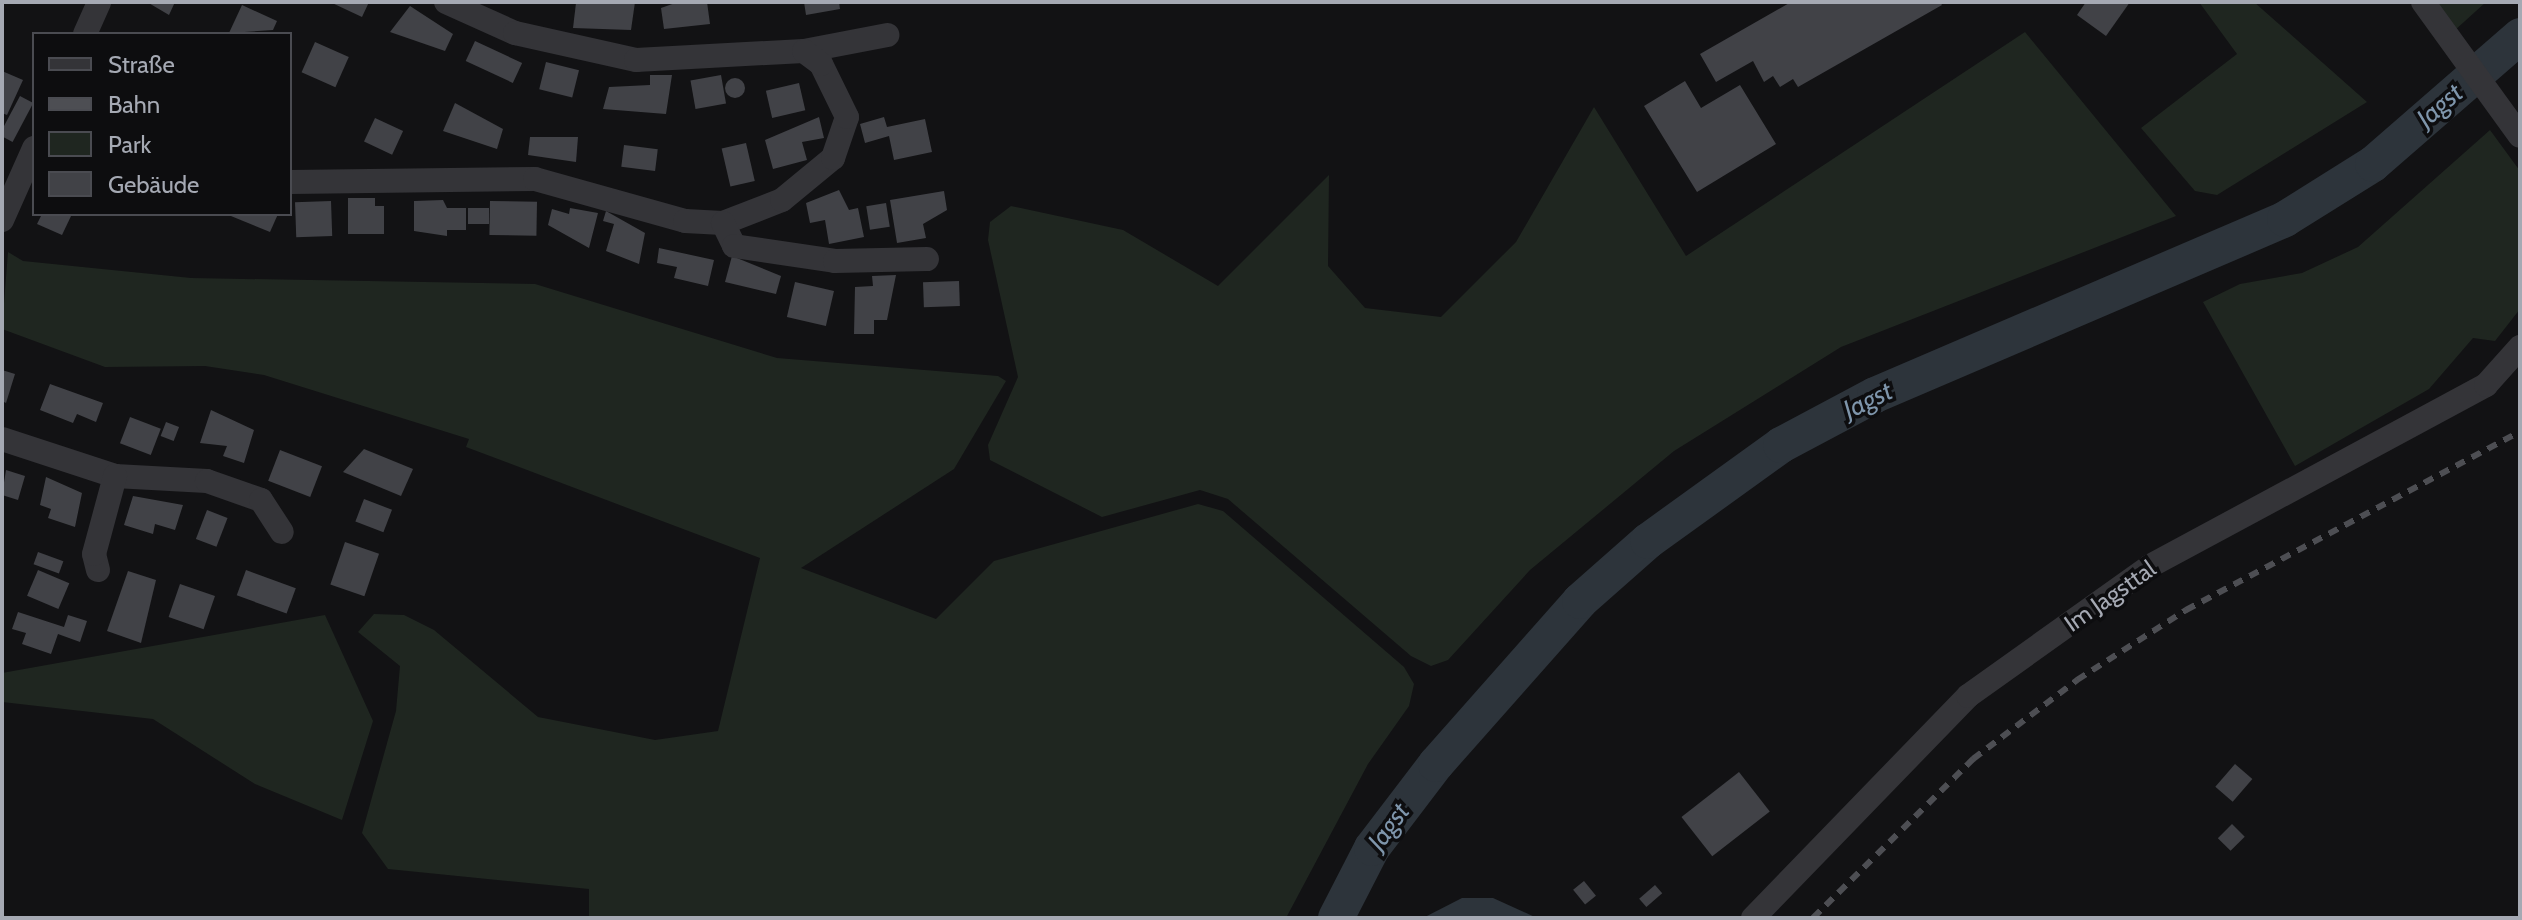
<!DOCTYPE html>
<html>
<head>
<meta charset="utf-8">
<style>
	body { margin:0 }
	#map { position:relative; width:2522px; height:920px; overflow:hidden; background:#121214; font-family:Cabin,sans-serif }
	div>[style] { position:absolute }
	.green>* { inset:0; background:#1f2620 }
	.water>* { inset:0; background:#2d343b }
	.river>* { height:36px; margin:-18px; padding:0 18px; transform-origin:18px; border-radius:18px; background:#2d343b }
	.building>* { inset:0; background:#414247; transform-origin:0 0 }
	.round { border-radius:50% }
	.street>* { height:24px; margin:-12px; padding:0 12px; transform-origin:12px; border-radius:12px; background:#343438 }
	.rail>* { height:6px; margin-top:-3px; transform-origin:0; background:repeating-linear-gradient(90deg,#4d4e53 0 10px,transparent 0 18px) }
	span { translate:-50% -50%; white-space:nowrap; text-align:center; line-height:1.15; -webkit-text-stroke:7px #0d0d0f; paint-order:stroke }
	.street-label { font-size:24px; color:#a5a9b3 }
	.water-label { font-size:26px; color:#7e95ab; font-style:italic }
	.frame { position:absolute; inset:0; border:4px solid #a5a9b3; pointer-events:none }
	.legend { position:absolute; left:32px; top:32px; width:260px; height:184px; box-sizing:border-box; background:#0d0d0f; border:2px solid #4a4b51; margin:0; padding:10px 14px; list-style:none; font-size:24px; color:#a5a9b3 }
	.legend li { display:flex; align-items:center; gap:16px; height:40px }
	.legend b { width:40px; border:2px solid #4a4b51 }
</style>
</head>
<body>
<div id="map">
	<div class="green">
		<div style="clip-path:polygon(2199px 2px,2254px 2px,2367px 102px,2217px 195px,2195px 191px,2141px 128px,2237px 54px)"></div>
		<div style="clip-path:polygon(2433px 2px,2486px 2px,2454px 31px)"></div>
		<div style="clip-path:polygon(2025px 32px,2176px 216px,1841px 347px,1674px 451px,1530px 570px,1448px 660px,1431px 666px,1411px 656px,1228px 499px,1200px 490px,1102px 517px,990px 460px,988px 445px,1018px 377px,988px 240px,990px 222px,1011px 206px,1123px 230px,1218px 286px,1329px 175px,1328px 266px,1365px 308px,1441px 317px,1516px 242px,1594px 107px,1686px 256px)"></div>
		<div style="clip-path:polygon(2490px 130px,2520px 171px,2520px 309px,2495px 341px,2473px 338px,2429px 389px,2295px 466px,2203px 302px,2240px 284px,2302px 273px,2358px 247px)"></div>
		<div style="clip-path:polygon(8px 252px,23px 261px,191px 278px,535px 284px,777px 358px,998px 376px,1006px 381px,954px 469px,801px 568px,936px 619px,994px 561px,1198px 504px,1223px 511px,1404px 667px,1414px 684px,1409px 706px,1368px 764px,1286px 918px,589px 918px,589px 889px,388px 869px,362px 833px,396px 711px,400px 666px,358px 632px,374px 614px,404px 615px,434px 630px,538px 717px,655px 740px,718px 731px,760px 558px,466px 447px,469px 439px,264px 375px,205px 366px,105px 367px,2px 329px)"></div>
		<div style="clip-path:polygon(325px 615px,373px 721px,342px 820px,255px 784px,153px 719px,2px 702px,2px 673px)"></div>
	</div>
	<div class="water">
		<div style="clip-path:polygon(1462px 898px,1493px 898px,1537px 918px,1423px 918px)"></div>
	</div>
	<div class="river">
		<div style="left:1336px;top:918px;width:79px;rotate:-62.8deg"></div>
		<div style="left:1372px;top:848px;width:106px;rotate:-52.7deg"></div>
		<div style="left:1436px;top:764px;width:217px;rotate:-48.5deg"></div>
		<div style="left:1580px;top:601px;width:91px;rotate:-41.4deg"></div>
		<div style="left:1648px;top:541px;width:164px;rotate:-35.8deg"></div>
		<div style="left:1781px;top:445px;width:106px;rotate:-28deg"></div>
		<div style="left:1875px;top:395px;width:446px;rotate:-23.2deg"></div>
		<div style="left:2285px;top:219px;width:104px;rotate:-32deg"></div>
		<div style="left:2373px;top:164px;width:195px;rotate:-41deg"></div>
	</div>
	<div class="building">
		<div style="clip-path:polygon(147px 2px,175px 2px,169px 15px)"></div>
		<div style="clip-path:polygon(330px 2px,369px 2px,362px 17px)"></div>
		<div style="clip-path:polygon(599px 2px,635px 2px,631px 30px,573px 28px,576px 3px)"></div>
		<div style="clip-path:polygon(678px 2px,707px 2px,710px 24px,664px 29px,661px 8px)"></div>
		<div style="clip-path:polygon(804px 2px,839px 2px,840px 9px,806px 15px)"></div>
		<div style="clip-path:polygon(1791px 2px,1940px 2px,1942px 5px,1798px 87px,1793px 79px,1780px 87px,1773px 76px,1764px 82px,1753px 61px,1716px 82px,1700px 54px)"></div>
		<div style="clip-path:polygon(2086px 2px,2130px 2px,2106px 36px,2077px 15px)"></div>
		<div style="clip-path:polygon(242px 5px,277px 21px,273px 30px,229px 33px)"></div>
		<div style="clip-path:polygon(410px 6px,453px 34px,445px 51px,390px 32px)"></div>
		<div style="left:475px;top:41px;width:52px;height:22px;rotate:25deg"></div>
		<div style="left:315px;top:42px;width:37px;height:33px;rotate:24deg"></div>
		<div style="left:546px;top:62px;width:34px;height:28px;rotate:14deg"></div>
		<div style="clip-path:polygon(2px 71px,23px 80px,7px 115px,2px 113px)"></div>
		<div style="clip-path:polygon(650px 75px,672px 75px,666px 114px,603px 109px,609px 87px,650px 85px)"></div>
		<div style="left:721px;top:75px;width:29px;height:31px;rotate:80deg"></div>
		<div class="round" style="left:725px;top:78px;width:20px;height:20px"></div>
		<div style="clip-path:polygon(1685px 81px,1701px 108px,1740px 85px,1776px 144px,1697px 192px,1644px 106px)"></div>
		<div style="left:799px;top:83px;width:28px;height:34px;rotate:77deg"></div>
		<div style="left:20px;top:96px;width:15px;height:44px;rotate:28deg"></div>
		<div style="clip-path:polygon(455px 103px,503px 129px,497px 149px,443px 131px)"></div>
		<div style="clip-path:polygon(819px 117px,824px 138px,802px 142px,807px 160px,773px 169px,765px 140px)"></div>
		<div style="clip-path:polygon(884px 117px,887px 127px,925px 119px,932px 152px,894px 160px,889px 136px,865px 143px,860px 124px)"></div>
		<div style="left:375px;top:118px;width:31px;height:26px;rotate:25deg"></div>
		<div style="clip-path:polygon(530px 137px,578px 137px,576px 162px,528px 155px)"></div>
		<div style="left:746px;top:143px;width:39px;height:25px;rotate:77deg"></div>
		<div style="left:624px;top:145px;width:34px;height:22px;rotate:7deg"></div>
		<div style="clip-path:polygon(839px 190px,849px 210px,858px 208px,864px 237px,829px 244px,825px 220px,810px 223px,806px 203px)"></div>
		<div style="clip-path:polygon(944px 191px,947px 210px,923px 224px,926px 238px,897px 243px,890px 200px)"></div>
		<div style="clip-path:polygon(348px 198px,375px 198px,375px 206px,384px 206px,384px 234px,348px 234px)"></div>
		<div style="clip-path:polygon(443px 200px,447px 208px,466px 208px,466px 230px,447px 230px,447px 236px,414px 231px,414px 201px)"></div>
		<div style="left:331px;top:201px;width:35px;height:36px;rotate:88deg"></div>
		<div style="left:490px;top:201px;width:47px;height:34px;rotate:1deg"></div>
		<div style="left:886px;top:203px;width:24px;height:20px;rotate:81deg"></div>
		<div style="left:468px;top:208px;width:21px;height:16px"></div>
		<div style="clip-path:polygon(570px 208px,598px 213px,589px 248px,548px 225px,552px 209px,569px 214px)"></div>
		<div style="clip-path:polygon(606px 211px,645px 233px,639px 264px,606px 251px,614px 224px,603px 221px)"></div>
		<div style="clip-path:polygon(42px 214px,72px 214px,62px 235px,37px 224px)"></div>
		<div style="clip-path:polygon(226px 214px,278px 214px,270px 232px)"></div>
		<div style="clip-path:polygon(659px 248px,714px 260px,708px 286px,674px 278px,677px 267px,657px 263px)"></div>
		<div style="clip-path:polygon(732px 256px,781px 276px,776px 294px,725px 282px)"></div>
		<div style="clip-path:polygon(896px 275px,887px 320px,874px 320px,874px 334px,854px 334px,855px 287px,873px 286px,872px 276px)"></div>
		<div style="left:959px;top:281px;width:25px;height:36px;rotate:88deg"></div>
		<div style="left:795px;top:282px;width:40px;height:36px;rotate:13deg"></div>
		<div style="clip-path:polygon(2px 370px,15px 374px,6px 403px,2px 401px)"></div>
		<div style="clip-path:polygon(50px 384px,103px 403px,96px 422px,77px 414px,73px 423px,40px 410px)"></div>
		<div style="clip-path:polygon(211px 410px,254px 430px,244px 463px,223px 456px,227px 446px,200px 443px)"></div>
		<div style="left:130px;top:417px;width:33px;height:28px;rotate:21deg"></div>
		<div style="left:166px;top:422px;width:14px;height:15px;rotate:21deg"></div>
		<div style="clip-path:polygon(364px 449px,413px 469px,401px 496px,343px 472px)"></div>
		<div style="left:280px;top:450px;width:45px;height:33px;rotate:21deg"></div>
		<div style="clip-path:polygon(6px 470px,25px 476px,18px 500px,2px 495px)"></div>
		<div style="clip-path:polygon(46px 477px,82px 493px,75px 527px,48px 518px,51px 509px,40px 505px)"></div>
		<div style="clip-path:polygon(133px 496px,183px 505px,175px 530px,155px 524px,153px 534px,124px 525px)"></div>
		<div style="left:364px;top:499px;width:30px;height:24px;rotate:21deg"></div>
		<div style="left:207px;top:510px;width:22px;height:31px;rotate:21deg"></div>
		<div style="left:345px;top:542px;width:36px;height:45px;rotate:19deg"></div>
		<div style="left:38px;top:552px;width:27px;height:13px;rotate:20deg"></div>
		<div style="left:38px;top:570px;width:34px;height:28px;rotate:23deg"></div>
		<div style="left:246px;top:570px;width:53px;height:27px;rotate:20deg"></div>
		<div style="clip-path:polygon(128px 571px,156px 580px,141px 643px,107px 631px)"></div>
		<div style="left:180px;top:584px;width:37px;height:35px;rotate:19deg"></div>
		<div style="clip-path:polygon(18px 612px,64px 627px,68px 615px,87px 621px,80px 642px,58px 634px,51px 654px,22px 644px,26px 633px,12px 629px)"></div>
		<div style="left:2235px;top:764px;width:23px;height:30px;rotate:41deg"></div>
		<div style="left:1739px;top:772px;width:50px;height:73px;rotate:52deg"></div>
		<div style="left:2232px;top:824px;width:18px;height:20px;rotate:45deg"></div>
		<div style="left:1584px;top:881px;width:19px;height:14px;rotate:51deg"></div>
		<div style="left:1655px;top:885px;width:11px;height:21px;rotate:49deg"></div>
	</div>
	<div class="street">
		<div style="left:446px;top:2px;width:76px;rotate:24.2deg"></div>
		<div style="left:515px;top:33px;width:124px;rotate:12.6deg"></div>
		<div style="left:636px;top:60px;width:168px;rotate:-3.1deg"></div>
		<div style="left:804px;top:51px;width:85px;rotate:-10.9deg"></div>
		<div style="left:2423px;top:2px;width:165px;rotate:54.1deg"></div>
		<div style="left:85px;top:34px;width:35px;rotate:-66deg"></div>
		<div style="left:290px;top:182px;width:245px;rotate:-0.7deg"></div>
		<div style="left:535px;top:179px;width:156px;rotate:15.6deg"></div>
		<div style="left:685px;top:221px;width:38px;rotate:3deg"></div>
		<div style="left:723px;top:223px;width:63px;rotate:-21.3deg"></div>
		<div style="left:782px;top:200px;width:66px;rotate:-39.5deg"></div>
		<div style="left:833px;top:158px;width:43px;rotate:-71.1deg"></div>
		<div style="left:847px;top:117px;width:59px;rotate:-116.1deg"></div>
		<div style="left:821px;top:64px;width:21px;rotate:-143deg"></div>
		<div style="left:2px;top:220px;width:79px;rotate:-66deg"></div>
		<div style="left:723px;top:223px;width:25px;rotate:64deg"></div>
		<div style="left:734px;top:246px;width:102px;rotate:8.4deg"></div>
		<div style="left:835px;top:261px;width:92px;rotate:-1.2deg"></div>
		<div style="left:2px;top:439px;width:119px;rotate:18.1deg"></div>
		<div style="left:115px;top:476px;width:92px;rotate:3.1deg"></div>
		<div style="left:207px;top:481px;width:57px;rotate:19.4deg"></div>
		<div style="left:261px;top:500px;width:38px;rotate:57deg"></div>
		<div style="left:98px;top:570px;width:16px;rotate:-104deg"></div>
		<div style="left:94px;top:554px;width:81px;rotate:-74.9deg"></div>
		<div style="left:1753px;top:918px;width:309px;rotate:-45.9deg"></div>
		<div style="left:1968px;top:696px;width:224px;rotate:-35.5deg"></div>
		<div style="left:2150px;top:566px;width:382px;rotate:-28.3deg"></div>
		<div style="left:2486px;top:385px;width:51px;rotate:-48.2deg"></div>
	</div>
	<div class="rail">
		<div style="left:1813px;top:918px;width:226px;rotate:-44.8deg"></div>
		<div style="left:1973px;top:759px;width:131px;rotate:-37.2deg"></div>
		<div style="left:2077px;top:680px;width:130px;rotate:-32.7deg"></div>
		<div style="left:2186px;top:610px;width:378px;rotate:-28.1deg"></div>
	</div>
	<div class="street-label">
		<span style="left:2110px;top:596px;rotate:-35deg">Im Jagsttal</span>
	</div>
	<div class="water-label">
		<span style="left:2440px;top:106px;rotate:-41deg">Jagst</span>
		<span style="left:1868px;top:401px;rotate:-26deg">Jagst</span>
		<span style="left:1389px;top:827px;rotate:-54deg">Jagst</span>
	</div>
	<div class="frame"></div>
	<ul class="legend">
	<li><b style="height:10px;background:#343438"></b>Straße</li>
	<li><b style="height:10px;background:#4d4e53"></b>Bahn</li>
	<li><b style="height:22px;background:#1f2620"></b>Park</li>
	<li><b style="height:22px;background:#414247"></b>Gebäude</li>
	</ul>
</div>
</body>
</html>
